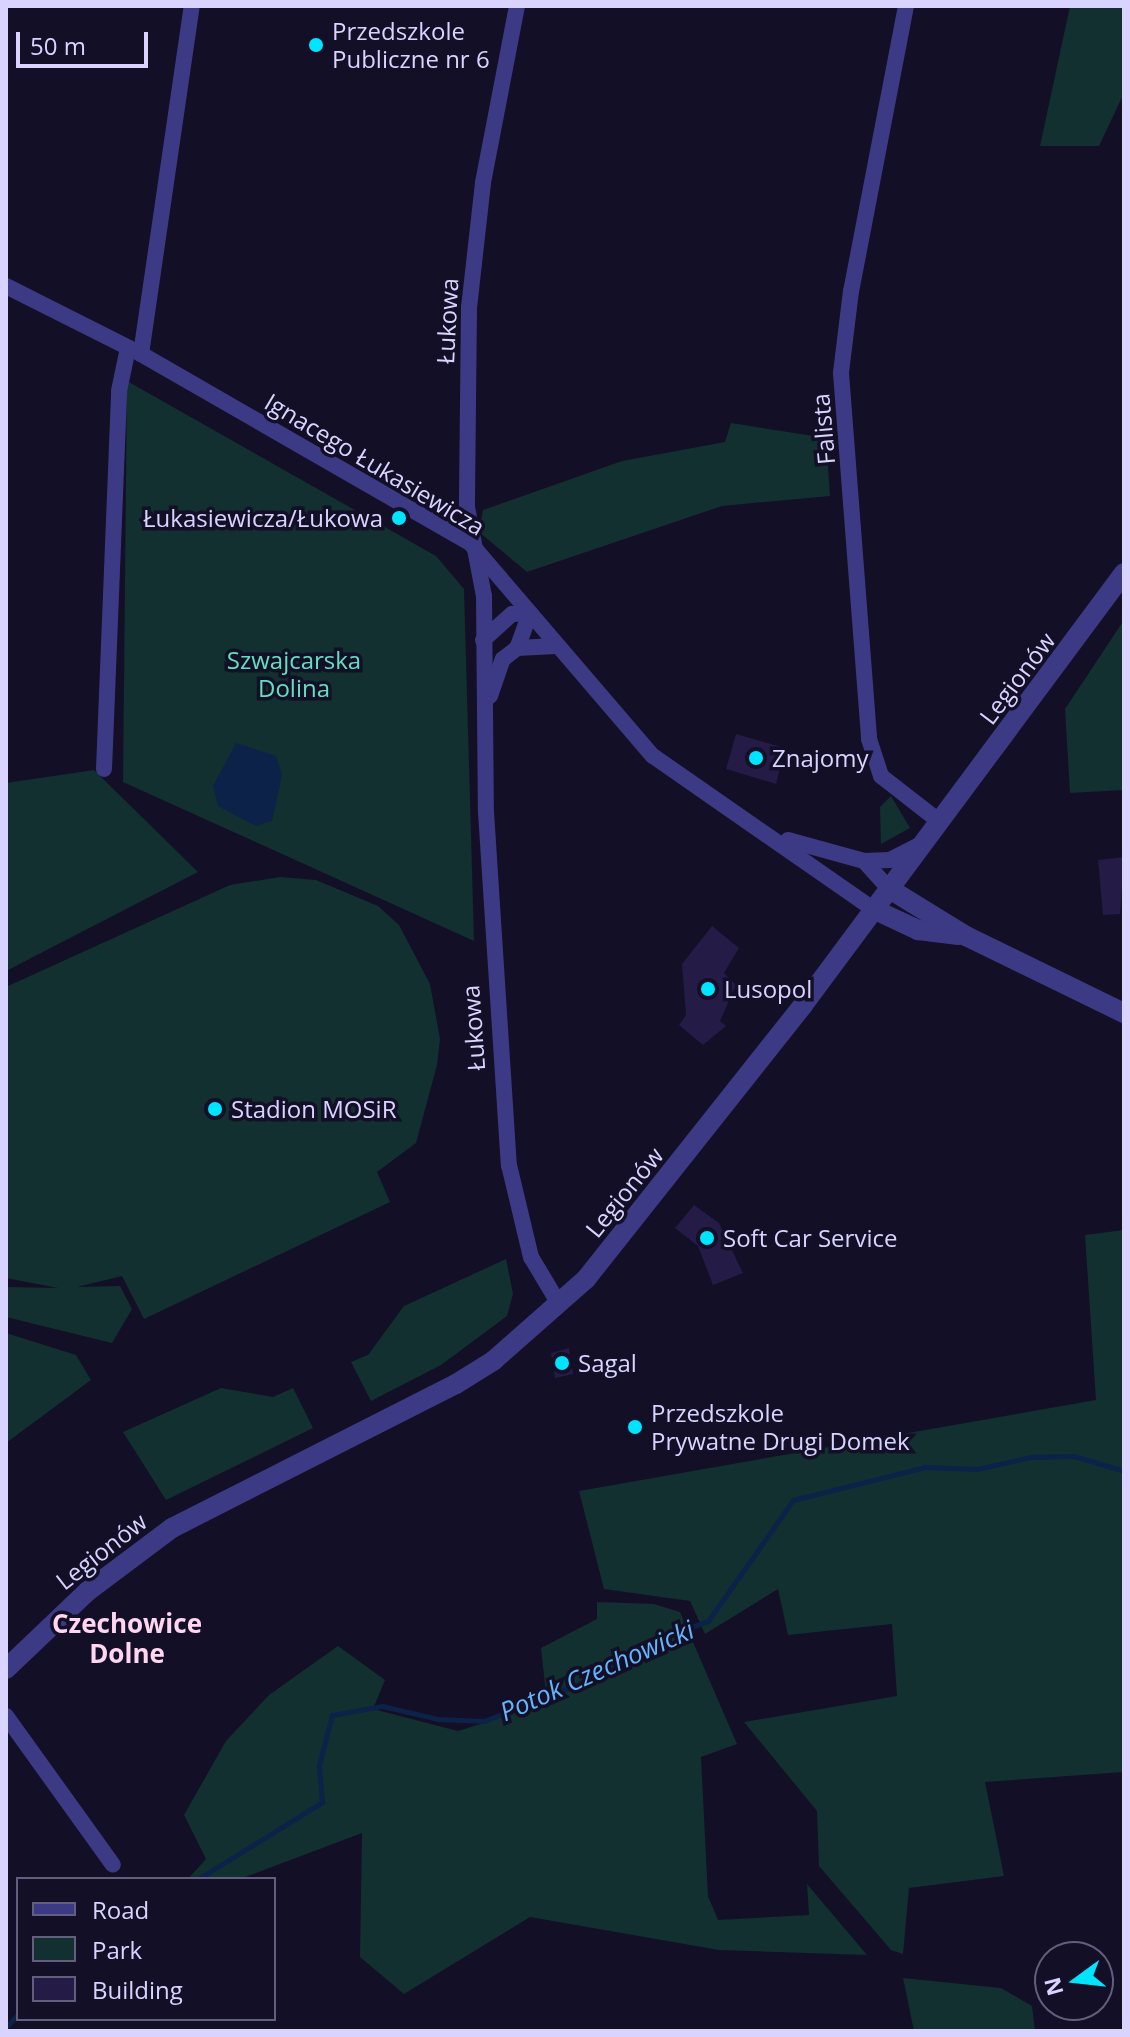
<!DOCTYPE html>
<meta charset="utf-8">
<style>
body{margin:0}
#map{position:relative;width:1130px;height:2037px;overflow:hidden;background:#130f26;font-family:"Open Sans",sans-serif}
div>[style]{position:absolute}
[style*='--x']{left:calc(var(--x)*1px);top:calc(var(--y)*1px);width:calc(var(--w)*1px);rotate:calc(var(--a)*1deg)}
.green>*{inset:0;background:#12302f}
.water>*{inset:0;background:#0c2248}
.stream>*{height:5px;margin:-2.5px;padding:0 2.5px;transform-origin:2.5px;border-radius:2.5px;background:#0c2248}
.building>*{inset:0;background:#241b47}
.minor>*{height:16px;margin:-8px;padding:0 8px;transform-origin:8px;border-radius:8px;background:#3d3a85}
.tertiary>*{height:20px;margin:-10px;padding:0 10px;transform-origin:10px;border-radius:10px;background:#3d3a85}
.dots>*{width:22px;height:22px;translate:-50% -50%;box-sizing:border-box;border:4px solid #130f26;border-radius:50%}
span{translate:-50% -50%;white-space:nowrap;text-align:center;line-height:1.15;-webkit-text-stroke:7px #130f26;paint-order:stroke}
.poi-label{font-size:24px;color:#d9d4ff}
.left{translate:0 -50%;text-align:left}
.right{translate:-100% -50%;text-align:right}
.street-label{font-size:24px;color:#d9d4ff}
.park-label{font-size:24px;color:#5fe0c0}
.neighbourhood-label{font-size:26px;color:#ffd6f0;font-weight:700}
.water-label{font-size:26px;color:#62b6ff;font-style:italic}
.frame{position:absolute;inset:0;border:8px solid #d9d4ff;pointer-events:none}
.legend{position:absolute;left:16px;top:1877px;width:260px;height:144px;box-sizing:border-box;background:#130f26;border:2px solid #625e7d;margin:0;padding:10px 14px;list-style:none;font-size:24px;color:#d9d4ff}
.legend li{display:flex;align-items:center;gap:16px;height:40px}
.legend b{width:40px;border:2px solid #625e7d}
.north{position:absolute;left:1034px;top:1941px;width:80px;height:80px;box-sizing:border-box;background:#130f26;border:2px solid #625e7d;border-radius:50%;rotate:255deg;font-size:22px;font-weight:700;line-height:32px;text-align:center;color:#d9d4ff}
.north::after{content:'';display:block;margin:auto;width:28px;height:36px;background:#00e5ff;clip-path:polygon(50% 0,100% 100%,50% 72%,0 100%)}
.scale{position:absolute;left:16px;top:32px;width:132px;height:36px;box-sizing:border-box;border:4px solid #d9d4ff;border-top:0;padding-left:10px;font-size:24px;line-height:28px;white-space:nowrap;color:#d9d4ff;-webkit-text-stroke:6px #130f26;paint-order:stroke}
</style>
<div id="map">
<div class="green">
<div style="clip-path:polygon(1070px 6px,1124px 6px,1124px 93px,1099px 146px,1040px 146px)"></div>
<div style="clip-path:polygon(127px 381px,436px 556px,464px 589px,474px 941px,123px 782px)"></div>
<div style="clip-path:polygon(731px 423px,826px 438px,830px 496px,722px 506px,527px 572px,479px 532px,483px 510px,622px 461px,725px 442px)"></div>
<div style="clip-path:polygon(1124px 620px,1124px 790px,1070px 793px,1065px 709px)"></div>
<div style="clip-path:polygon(94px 770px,198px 872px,6px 971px,6px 783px)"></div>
<div style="clip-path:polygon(891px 796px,910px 828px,881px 844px,880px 807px)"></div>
<div style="clip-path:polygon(280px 877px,316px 880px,378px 906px,399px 925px,430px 984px,440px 1039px,437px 1065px,416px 1143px,377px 1172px,390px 1202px,144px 1319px,122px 1276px,77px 1287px,120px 1286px,132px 1309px,112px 1343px,6px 1317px,6px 1287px,58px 1288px,6px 1278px,6px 987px,230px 885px)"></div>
<div style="clip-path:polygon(1124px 1230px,1124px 1772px,985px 1782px,1004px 1876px,909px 1888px,903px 1954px,891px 1950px,819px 1866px,817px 1811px,744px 1722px,897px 1696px,892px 1624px,788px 1635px,778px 1589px,705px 1634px,690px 1601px,604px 1589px,579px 1491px,1096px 1400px,1085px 1235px)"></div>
<div style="clip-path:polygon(506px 1259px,513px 1294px,507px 1316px,441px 1365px,371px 1401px,351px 1362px,368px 1355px,404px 1306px)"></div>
<div style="clip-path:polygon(6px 1333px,76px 1355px,91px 1380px,6px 1443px)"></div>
<div style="clip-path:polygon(221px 1388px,273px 1397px,293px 1388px,313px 1428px,166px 1500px,123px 1432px)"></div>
<div style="clip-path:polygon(597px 1602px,654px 1604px,680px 1612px,737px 1744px,701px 1757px,708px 1896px,718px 1920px,809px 1915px,807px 1884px,867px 1955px,719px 1950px,530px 1917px,404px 1994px,360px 1957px,362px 1833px,240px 1879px,188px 1879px,206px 1859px,184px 1815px,226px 1741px,269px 1695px,338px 1646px,385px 1680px,373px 1709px,458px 1731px,547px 1703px,541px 1648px,597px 1619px)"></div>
<div style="clip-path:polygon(903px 1978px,1001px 1988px,1032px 2006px,1035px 2031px,914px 2031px)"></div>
</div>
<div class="water">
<div style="clip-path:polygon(236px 743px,276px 756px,282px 775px,272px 821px,256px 826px,218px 806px,213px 786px)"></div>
</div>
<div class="stream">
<div style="--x:198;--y:1879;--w:146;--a:-31.8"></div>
<div style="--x:322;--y:1802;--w:37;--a:-95"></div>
<div style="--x:319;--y:1765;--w:52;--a:-75.4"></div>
<div style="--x:332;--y:1715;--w:51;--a:-10.2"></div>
<div style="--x:382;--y:1706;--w:57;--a:13.1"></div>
<div style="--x:438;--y:1719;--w:46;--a:2.5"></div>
<div style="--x:484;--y:1721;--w:117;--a:-21.5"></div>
<div style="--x:593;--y:1678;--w:55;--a:-34.6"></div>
<div style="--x:638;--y:1647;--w:75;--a:-20.4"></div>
<div style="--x:708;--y:1621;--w:148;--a:-54.9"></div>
<div style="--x:793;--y:1500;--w:136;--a:-14"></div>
<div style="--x:925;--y:1467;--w:52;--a:2.2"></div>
<div style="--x:977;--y:1469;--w:55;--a:-12.5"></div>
<div style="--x:1031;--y:1457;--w:43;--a:-1.3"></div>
<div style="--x:1074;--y:1456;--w:52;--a:16.7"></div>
<div style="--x:6;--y:2027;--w:18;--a:-47"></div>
</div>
<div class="building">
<div style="clip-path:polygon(736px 734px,785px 748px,776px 784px,726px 769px)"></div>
<div style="clip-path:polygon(1124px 857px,1120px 914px,1103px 915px,1098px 860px)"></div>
<div style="clip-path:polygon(712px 926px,739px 948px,724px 973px,736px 985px,720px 1021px,726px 1026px,703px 1045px,679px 1025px,686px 1015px,682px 964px)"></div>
<div style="clip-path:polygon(694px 1205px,719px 1223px,743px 1273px,713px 1285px,698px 1246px,675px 1228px)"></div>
<div style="clip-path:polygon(569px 1348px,573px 1374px,555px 1378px,551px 1353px)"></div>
</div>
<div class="minor">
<div style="--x:517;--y:6;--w:180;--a:100.9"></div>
<div style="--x:483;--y:183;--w:125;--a:96.4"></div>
<div style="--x:469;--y:307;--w:200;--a:90.6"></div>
<div style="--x:467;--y:507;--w:91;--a:79.2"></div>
<div style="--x:484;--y:596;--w:216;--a:89.5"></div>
<div style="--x:486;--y:812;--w:354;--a:86.3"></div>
<div style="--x:509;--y:1165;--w:95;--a:76.6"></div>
<div style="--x:531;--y:1257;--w:55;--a:59.2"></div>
<div style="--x:906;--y:6;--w:290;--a:100.9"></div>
<div style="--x:851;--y:291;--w:83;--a:97"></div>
<div style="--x:841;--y:373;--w:367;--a:85.6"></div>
<div style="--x:869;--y:739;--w:39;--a:72"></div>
<div style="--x:881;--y:776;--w:75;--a:37.9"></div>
<div style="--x:6;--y:286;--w:151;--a:26.7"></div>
<div style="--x:141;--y:354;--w:381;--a:29.9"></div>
<div style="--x:471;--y:544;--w:279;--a:49.4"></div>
<div style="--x:653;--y:756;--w:268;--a:34.8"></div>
<div style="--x:141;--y:354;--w:352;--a:-81.7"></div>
<div style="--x:483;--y:640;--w:39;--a:-42"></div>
<div style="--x:512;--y:614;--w:18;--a:-3"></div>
<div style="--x:530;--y:613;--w:37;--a:110"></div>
<div style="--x:490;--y:696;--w:39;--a:-71"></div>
<div style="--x:503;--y:659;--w:18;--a:-38"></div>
<div style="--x:517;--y:648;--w:39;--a:-3"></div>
<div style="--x:104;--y:769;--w:378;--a:-87.7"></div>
<div style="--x:119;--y:391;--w:44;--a:-78.2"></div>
<div style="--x:788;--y:840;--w:79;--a:15.4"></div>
<div style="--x:864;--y:861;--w:26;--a:-2"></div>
<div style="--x:890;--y:860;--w:36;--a:-27"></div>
<div style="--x:864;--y:861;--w:36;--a:48"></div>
<div style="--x:6;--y:1716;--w:183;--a:54.3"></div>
</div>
<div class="tertiary">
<div style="--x:888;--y:888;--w:92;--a:31.6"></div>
<div style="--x:966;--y:936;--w:176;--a:26"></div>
<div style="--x:873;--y:909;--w:50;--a:25"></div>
<div style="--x:918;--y:930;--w:41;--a:7"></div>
<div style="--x:6;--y:1669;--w:113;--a:-43.6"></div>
<div style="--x:88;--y:1591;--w:105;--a:-36.9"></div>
<div style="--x:172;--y:1528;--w:318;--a:-26.9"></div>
<div style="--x:456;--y:1384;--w:44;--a:-31.9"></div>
<div style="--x:493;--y:1361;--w:124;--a:-41.4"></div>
<div style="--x:586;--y:1279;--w:350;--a:-51.6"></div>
<div style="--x:803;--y:1005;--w:538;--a:-53.39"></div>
</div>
<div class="dots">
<div style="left:316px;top:45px;background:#00e5ff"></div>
<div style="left:399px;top:518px;background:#00e5ff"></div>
<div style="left:756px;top:758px;background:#00e5ff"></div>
<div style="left:708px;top:989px;background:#00e5ff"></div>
<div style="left:215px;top:1109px;background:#00e5ff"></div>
<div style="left:707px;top:1238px;background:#00e5ff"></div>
<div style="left:562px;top:1363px;background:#00e5ff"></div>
<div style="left:635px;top:1427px;background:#00e5ff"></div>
</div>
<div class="poi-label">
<span class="left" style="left:332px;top:45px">Przedszkole<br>Publiczne nr 6</span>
<span class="right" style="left:383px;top:518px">Łukasiewicza/Łukowa</span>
<span class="left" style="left:772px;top:758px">Znajomy</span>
<span class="left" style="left:724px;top:989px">Lusopol</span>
<span class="left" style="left:231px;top:1109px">Stadion MOSiR</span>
<span class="left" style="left:723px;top:1238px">Soft Car Service</span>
<span class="left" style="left:578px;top:1363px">Sagal</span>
<span class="left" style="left:651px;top:1427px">Przedszkole<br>Prywatne Drugi Domek</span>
</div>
<div class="street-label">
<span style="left:447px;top:321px;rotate:-87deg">Łukowa</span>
<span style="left:823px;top:429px;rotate:-95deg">Falista</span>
<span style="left:375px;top:464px;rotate:31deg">Ignacego Łukasiewicza</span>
<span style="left:1017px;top:678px;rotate:-53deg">Legionów</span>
<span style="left:473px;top:1028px;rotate:-94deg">Łukowa</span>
<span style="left:624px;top:1192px;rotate:-51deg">Legionów</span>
<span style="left:101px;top:1551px;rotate:-38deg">Legionów</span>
</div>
<div class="park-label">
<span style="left:294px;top:674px">Szwajcarska<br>Dolina</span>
</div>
<div class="neighbourhood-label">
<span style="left:127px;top:1639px">Czechowice<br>Dolne</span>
</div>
<div class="water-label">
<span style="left:597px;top:1671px;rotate:-24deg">Potok Czechowicki</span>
</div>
<div class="frame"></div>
<ul class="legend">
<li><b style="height:10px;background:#3d3a85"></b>Road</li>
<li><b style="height:22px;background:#12302f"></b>Park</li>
<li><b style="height:22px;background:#241b47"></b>Building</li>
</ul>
<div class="north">N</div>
<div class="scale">50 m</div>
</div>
